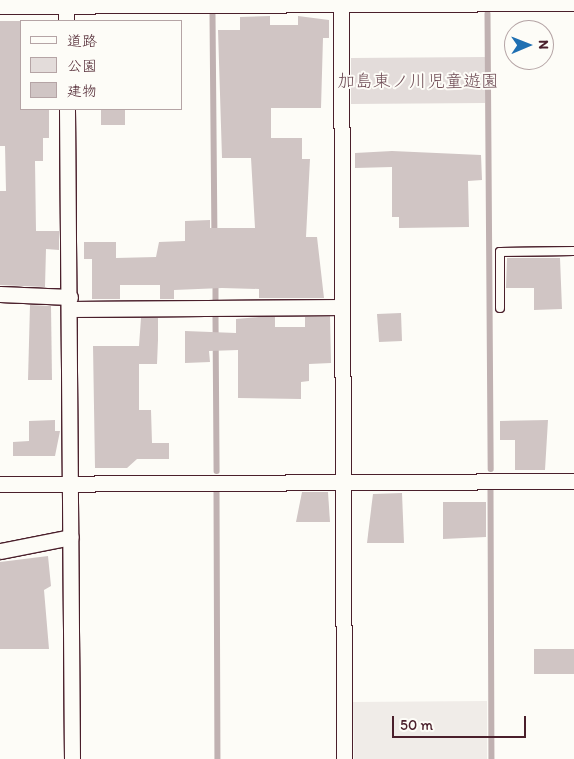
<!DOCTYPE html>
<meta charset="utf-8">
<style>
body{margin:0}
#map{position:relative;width:574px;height:759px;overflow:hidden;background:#fdfcf7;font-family:Itim,"Klee One",sans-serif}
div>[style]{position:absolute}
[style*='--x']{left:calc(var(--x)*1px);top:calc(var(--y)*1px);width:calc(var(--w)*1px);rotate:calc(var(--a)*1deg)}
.built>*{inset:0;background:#f0ece8}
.green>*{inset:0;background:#e3dcda}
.stream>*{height:5.5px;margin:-2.75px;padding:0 2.75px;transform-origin:2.75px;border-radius:2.75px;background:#c0b1b1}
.building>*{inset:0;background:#d0c5c4}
.roads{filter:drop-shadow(1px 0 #4a1f2b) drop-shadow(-1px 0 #4a1f2b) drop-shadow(0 1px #4a1f2b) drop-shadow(0 -1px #4a1f2b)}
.service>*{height:8px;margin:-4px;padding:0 4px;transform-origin:4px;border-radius:4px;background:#fdfcf7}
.minor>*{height:15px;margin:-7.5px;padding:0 7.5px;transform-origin:7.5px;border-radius:7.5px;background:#fdfcf7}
span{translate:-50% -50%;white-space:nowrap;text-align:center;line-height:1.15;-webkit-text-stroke:4px #fdfcf7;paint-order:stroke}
.park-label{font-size:18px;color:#704e57}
.legend{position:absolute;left:20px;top:20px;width:162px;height:90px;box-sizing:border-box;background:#fdfcf7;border:1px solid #b5a4a5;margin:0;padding:6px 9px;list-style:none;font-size:15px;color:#4a1f2b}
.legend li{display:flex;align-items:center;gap:10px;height:25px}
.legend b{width:25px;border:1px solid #b5a4a5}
.north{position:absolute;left:504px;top:20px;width:50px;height:50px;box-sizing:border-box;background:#fdfcf7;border:1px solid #b5a4a5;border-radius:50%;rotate:89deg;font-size:14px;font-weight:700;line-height:20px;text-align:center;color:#4a1f2b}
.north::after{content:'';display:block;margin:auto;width:18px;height:22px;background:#1f6fb2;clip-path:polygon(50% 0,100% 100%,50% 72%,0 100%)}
.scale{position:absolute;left:392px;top:716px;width:134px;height:22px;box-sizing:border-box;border:2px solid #4a1f2b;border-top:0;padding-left:6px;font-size:15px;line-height:18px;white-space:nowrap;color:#4a1f2b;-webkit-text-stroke:4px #fdfcf7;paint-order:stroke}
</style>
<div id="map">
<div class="built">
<div style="clip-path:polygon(487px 701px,487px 759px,354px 759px,353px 702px)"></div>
</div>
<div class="green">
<div style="clip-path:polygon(485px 57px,485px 103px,351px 104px,351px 58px)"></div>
</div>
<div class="stream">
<div style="--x:488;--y:14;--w:455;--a:89.6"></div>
<div style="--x:213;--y:15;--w:220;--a:89.5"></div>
<div style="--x:216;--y:282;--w:17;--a:90"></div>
<div style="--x:216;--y:317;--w:154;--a:89.6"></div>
<div style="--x:491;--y:490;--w:269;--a:89.8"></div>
<div style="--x:217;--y:492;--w:267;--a:89.8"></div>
</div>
<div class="building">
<div style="clip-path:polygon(270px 16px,270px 25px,298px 25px,298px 16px,329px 20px,329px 38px,323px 38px,321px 108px,271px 108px,271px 138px,302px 138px,302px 159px,310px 159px,306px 237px,317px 237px,324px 298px,259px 298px,259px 289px,222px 288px,174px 290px,174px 299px,160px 299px,160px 285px,120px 285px,120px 299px,92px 299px,92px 259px,84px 259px,84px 242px,116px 242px,116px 258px,156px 257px,159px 242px,185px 241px,185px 221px,210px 220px,210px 228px,255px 228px,251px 158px,222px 158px,218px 30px,240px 30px,240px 17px)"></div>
<div style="clip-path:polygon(0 21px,21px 21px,21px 109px,49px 109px,49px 138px,43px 138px,43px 161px,35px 161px,36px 231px,59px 231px,59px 250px,46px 249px,45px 287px,0 285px,0 191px,6px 191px,5px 146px,0 146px)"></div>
<div style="clip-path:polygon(101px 109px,125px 109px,125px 125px,101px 125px)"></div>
<div style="clip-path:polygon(392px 151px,481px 155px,482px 180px,468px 181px,469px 227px,399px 228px,399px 217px,392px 217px,392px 167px,355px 168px,355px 153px)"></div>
<div style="clip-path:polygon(507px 258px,560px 258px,562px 309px,534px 310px,534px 288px,506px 288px)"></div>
<div style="clip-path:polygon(30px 305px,51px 306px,52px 380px,28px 380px)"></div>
<div style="clip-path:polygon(401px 313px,402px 341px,379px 342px,377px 314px)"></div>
<div style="clip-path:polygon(330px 316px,331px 363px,309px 364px,309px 381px,301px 382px,301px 399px,238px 398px,238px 350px,209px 351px,210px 362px,185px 363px,185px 331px,236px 333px,236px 319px,259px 317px,275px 317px,275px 327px,305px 327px,305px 317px)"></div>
<div style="clip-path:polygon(141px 318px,158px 318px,158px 340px,157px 364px,139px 364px,139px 410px,151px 410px,152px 443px,169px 443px,169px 459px,137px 459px,127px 468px,95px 468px,93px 346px,139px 346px)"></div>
<div style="clip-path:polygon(55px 420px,55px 431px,60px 431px,55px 456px,13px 456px,13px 442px,29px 441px,29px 421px)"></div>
<div style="clip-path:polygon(548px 420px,545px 470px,515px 470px,515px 440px,500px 440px,500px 421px)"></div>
<div style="clip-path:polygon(302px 492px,328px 492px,330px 522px,296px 522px)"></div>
<div style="clip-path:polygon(402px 493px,404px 543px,367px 543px,373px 494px)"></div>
<div style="clip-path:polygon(443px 502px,486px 502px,486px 537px,443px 539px)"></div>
<div style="clip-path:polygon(48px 556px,51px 586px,44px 590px,49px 649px,0 649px,0 562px)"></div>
<div style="clip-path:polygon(534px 649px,574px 649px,574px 674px,534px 674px)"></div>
</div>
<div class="roads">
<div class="service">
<div style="--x:500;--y:308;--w:56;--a:-90"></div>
<div style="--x:500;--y:252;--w:74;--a:-0.8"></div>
</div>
<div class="minor">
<div style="--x:66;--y:0;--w:21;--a:90"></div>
<div style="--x:341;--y:0;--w:759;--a:89.77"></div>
<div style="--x:0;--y:6;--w:574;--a:-0.3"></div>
<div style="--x:67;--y:109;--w:650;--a:89.56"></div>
<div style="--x:0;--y:294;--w:70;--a:2.5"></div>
<div style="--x:70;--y:309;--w:272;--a:-0.4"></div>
<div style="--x:0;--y:484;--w:574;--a:-0.3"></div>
<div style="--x:0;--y:551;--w:72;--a:-11.2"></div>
</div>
</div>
<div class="park-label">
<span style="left:418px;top:81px">加島東ノ川児童遊園</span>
</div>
<ul class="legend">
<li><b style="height:6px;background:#fdfcf7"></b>道路</li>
<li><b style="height:14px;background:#e3dcda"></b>公園</li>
<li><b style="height:14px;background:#d0c5c4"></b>建物</li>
</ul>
<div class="north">N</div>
<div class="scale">50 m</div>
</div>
